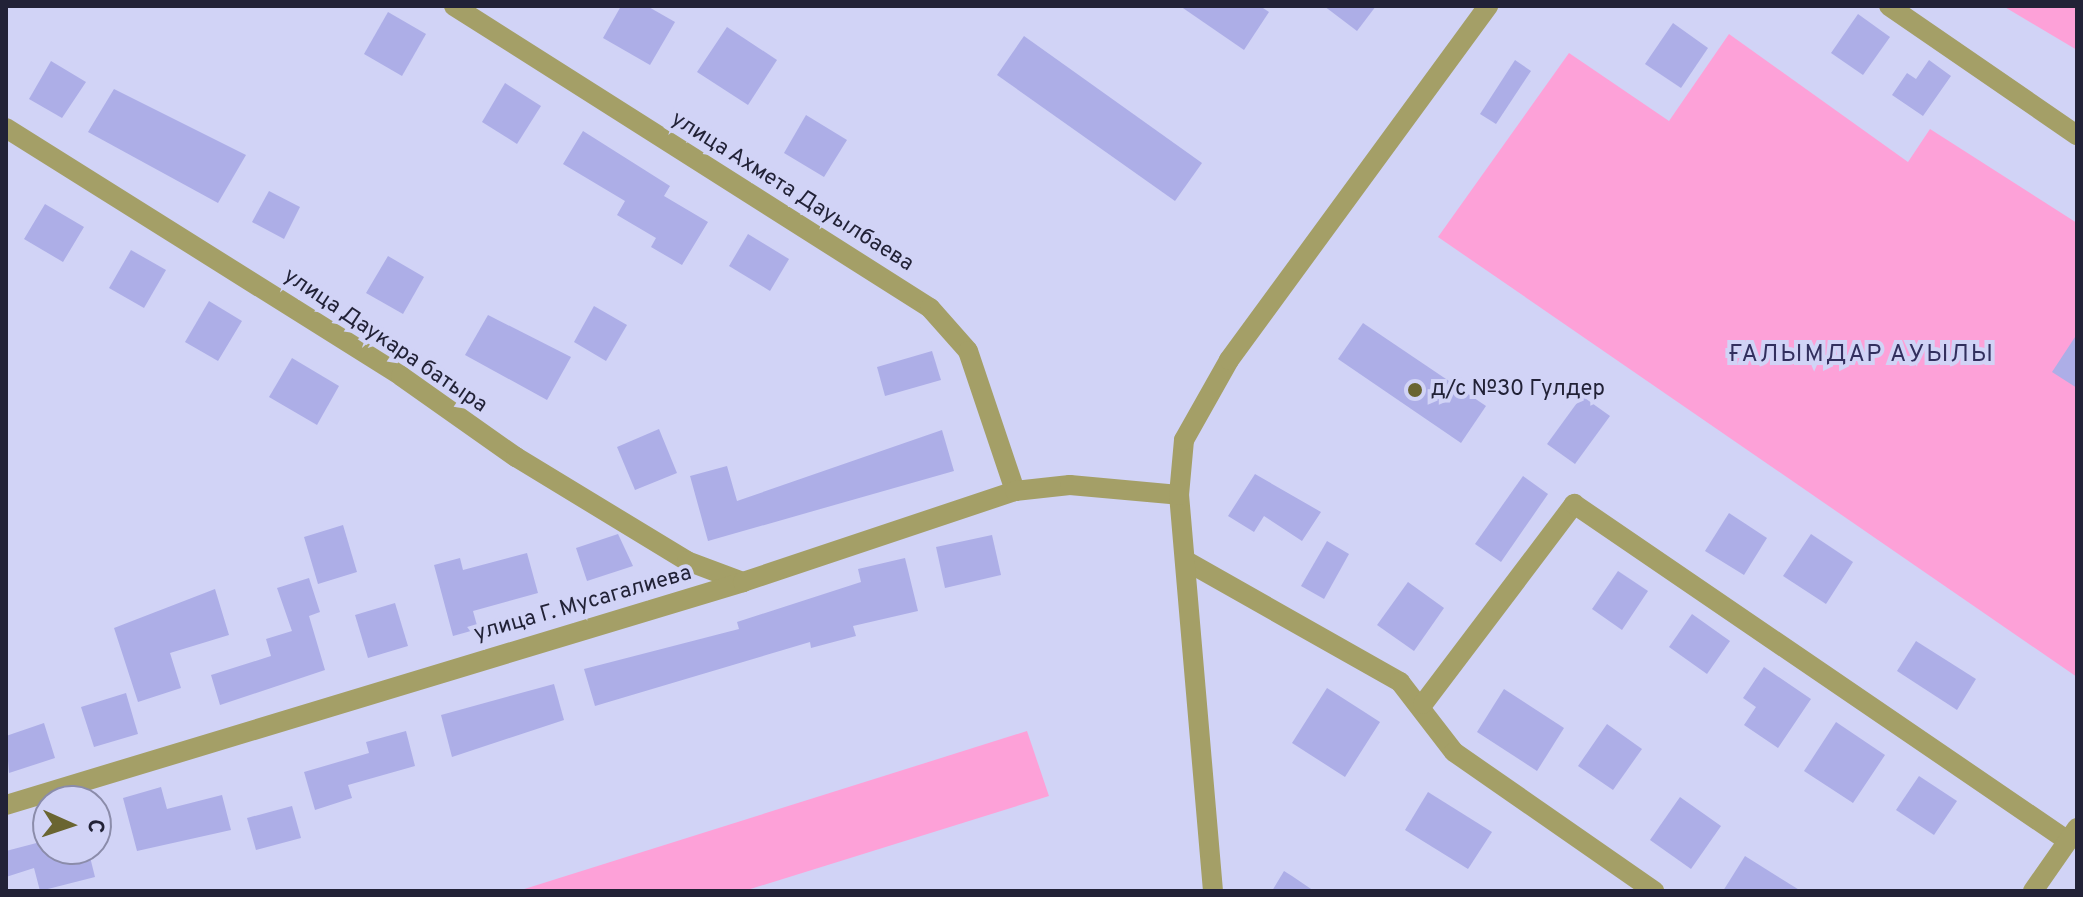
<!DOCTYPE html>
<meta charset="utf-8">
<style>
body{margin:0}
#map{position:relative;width:2083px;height:897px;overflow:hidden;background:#d1d3f6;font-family:Overpass,sans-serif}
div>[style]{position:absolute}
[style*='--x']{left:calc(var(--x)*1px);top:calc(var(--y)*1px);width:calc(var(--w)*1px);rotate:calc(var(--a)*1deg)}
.green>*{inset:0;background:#fda1d8}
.building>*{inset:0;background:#adaee7}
.minor>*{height:20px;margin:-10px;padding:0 10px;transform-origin:10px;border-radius:10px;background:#a49f67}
.dots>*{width:22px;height:22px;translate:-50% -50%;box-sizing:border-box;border:4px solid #d1d3f6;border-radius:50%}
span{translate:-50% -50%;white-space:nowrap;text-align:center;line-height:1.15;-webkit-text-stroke:8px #d1d3f6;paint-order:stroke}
.street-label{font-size:22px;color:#222237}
.poi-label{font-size:22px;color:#222237}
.left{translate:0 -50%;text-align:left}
.neighbourhood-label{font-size:24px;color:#322f5e;letter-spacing:2px}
.frame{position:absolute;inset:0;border:8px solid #222237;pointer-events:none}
.north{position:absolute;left:32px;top:785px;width:80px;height:80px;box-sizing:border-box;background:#d1d3f6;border:2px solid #8b8caa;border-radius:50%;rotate:93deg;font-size:22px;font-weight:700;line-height:32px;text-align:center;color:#222237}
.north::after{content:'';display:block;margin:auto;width:28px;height:36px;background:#6a6531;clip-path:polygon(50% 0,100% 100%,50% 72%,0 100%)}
</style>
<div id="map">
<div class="green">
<div style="clip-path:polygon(2003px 6px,2077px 6px,2077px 50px)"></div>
<div style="clip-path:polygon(1729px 34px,1908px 162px,1930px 129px,2077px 223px,2077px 677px,1438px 237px,1569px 53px,1669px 121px)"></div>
<div style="clip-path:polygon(1027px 731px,1049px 796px,744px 891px,518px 891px)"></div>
</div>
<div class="building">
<div style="clip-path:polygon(621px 6px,647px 6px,675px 22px,650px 65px,603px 38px)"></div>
<div style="clip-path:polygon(1180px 6px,1260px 6px,1269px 12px,1244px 50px)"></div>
<div style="clip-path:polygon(1324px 6px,1376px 6px,1357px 31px)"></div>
<div style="clip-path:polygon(388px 12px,426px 34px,402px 76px,364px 54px)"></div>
<div style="clip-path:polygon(1858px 14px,1890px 37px,1863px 75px,1831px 53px)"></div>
<div style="clip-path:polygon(1673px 23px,1708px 48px,1681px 88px,1645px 64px)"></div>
<div style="clip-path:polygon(727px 27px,777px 60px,748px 105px,697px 72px)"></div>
<div style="clip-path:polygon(1024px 36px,1202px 163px,1175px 201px,997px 75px)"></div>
<div style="clip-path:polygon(1515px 60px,1531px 71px,1496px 124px,1480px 114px)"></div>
<div style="clip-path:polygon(1929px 60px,1951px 76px,1923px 116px,1892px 95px,1907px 73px,1916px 79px)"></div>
<div style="clip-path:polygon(51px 61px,86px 82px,62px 118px,29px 99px)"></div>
<div style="clip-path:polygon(505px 83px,541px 106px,517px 144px,482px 122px)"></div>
<div style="clip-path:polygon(114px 89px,246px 155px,218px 203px,88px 132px)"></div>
<div style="clip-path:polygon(806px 115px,847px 140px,824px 177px,784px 153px)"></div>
<div style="clip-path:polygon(583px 131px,670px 186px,664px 196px,708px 222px,682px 265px,651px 247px,656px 238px,617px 215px,625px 201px,563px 164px)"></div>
<div style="clip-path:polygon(269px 191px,300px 207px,284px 239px,252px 222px)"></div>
<div style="clip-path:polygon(45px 204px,84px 227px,63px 262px,24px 239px)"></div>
<div style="clip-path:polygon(748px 234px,789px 259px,770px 291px,729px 266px)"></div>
<div style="clip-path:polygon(131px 250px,166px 270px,144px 308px,109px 288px)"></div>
<div style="clip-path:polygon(388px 256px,424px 277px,403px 314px,366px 293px)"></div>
<div style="clip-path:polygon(209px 301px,242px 321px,218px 361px,185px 342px)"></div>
<div style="clip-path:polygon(594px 306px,627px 325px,606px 361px,574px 342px)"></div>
<div style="clip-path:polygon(488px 315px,571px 357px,547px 400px,465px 355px)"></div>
<div style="clip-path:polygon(1363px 323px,1486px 406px,1461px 443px,1338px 359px)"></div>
<div style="clip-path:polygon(2077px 334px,2077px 388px,2052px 372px)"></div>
<div style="clip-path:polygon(932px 351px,941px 380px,885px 396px,877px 367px)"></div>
<div style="clip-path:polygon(292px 358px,339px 386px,317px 425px,269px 397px)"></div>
<div style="clip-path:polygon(1582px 396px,1610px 416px,1575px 464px,1547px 444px)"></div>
<div style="clip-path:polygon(659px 429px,677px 473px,635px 490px,617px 447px)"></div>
<div style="clip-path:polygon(942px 430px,954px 471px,708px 541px,690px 476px,727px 466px,737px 501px)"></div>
<div style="clip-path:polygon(1255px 474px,1321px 512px,1302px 541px,1264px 516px,1254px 532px,1228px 516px)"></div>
<div style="clip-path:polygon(1523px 476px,1548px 494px,1501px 562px,1475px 544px)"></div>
<div style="clip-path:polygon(1729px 513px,1767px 538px,1744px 575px,1705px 551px)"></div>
<div style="clip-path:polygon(343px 525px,357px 572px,318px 584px,304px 537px)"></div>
<div style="clip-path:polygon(618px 534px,633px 566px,587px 581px,576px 548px)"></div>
<div style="clip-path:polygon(1811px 534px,1853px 562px,1826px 604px,1783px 576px)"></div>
<div style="clip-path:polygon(992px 535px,1001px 575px,945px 588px,936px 547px)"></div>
<div style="clip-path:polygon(1327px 541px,1349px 554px,1324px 599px,1301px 586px)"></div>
<div style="clip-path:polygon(527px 553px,538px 593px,473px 611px,478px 629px,453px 636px,434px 565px,460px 558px,463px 570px)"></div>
<div style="clip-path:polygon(905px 558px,918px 611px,853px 626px,856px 636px,811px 648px,810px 642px,595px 706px,584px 669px,739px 629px,737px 622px,861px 582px,858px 569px)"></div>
<div style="clip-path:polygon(1618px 571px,1648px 591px,1622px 630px,1592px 609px)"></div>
<div style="clip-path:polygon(309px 578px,320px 612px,309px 616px,325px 670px,220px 705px,211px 675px,271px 656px,266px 639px,292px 631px,277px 588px)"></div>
<div style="clip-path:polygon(1408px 582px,1444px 608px,1414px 651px,1377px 625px)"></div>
<div style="clip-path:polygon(215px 589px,229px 635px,170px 653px,181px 688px,138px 702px,114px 628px)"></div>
<div style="clip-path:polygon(395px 603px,408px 646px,368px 658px,355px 615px)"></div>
<div style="clip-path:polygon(1692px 614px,1730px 641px,1707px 674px,1669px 647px)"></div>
<div style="clip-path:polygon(1916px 641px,1976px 679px,1957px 710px,1897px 671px)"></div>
<div style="clip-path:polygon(1764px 667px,1811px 699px,1778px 748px,1744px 725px,1756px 707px,1743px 698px)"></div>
<div style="clip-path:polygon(554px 684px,564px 720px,452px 757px,441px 715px)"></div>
<div style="clip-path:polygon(1327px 688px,1380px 722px,1345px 777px,1292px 743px)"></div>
<div style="clip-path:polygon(1504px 689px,1564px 728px,1537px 771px,1477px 732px)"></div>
<div style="clip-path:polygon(126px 693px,138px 734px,94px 747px,81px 707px)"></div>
<div style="clip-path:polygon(1836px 722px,1885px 755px,1853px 803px,1804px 771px)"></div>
<div style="clip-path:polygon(44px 723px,55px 758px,9px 773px,6px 736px)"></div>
<div style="clip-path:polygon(1607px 724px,1642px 749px,1613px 790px,1578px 766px)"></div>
<div style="clip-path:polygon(406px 731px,415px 766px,348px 785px,352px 798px,315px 810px,304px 772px,369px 753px,366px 742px)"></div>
<div style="clip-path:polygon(1919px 776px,1957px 801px,1934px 835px,1896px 810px)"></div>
<div style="clip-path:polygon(161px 787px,167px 809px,222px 795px,231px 830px,137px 851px,123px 798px)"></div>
<div style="clip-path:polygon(1428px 792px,1492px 832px,1468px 869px,1405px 830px)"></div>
<div style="clip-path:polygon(1680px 797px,1721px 826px,1691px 869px,1650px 840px)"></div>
<div style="clip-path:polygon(292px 806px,301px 838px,256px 850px,247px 818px)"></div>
<div style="clip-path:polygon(48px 840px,48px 849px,88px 849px,95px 877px,40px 891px,34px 868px,6px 877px,6px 851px)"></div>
<div style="clip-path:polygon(1745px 856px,1801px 891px,1723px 891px)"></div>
<div style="clip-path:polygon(1284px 871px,1292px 876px,1314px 891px,1272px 891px)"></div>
</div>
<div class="minor">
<div style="--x:454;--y:6;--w:564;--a:32.39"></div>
<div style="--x:930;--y:308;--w:57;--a:48.5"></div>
<div style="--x:968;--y:351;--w:148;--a:71.4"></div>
<div style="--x:1889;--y:6;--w:228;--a:34.5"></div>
<div style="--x:6;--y:128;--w:466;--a:32.1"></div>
<div style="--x:401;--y:376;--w:141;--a:35.2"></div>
<div style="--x:516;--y:457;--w:200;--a:31.3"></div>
<div style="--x:687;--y:561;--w:60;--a:20.6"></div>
<div style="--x:1188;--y:562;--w:244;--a:29.5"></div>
<div style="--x:1400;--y:682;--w:88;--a:52.4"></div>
<div style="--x:1454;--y:752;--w:244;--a:34.8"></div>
<div style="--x:1423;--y:704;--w:251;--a:-52.9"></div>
<div style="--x:1574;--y:504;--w:598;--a:34.3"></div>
<div style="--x:6;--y:805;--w:770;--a:-16.83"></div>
<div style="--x:743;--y:582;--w:287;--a:-18.5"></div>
<div style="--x:1015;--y:491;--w:55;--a:-6.2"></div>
<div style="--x:1070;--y:485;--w:109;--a:5.2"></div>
<div style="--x:1213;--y:891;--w:397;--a:-94.9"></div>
<div style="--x:1179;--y:495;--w:55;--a:-84.8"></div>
<div style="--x:1184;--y:440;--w:92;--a:-60.6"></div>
<div style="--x:1229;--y:360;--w:439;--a:-53.8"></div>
<div style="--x:2033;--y:891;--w:77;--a:-55.1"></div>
</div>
<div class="dots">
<div style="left:1415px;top:390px;background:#6a6531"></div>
</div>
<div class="street-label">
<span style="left:792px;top:192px;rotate:32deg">улица Ахмета Дауылбаева</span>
<span style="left:385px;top:341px;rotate:34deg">улица Даукара батыра</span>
<span style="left:583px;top:604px;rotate:-16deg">улица Г. Мусагалиева</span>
</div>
<div class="poi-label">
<span class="left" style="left:1431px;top:390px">д/с №30 Гулдер</span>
</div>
<div class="neighbourhood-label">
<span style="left:1862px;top:356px">ҒАЛЫМДАР АУЫЛЫ</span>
</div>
<div class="frame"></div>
<div class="north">С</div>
</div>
